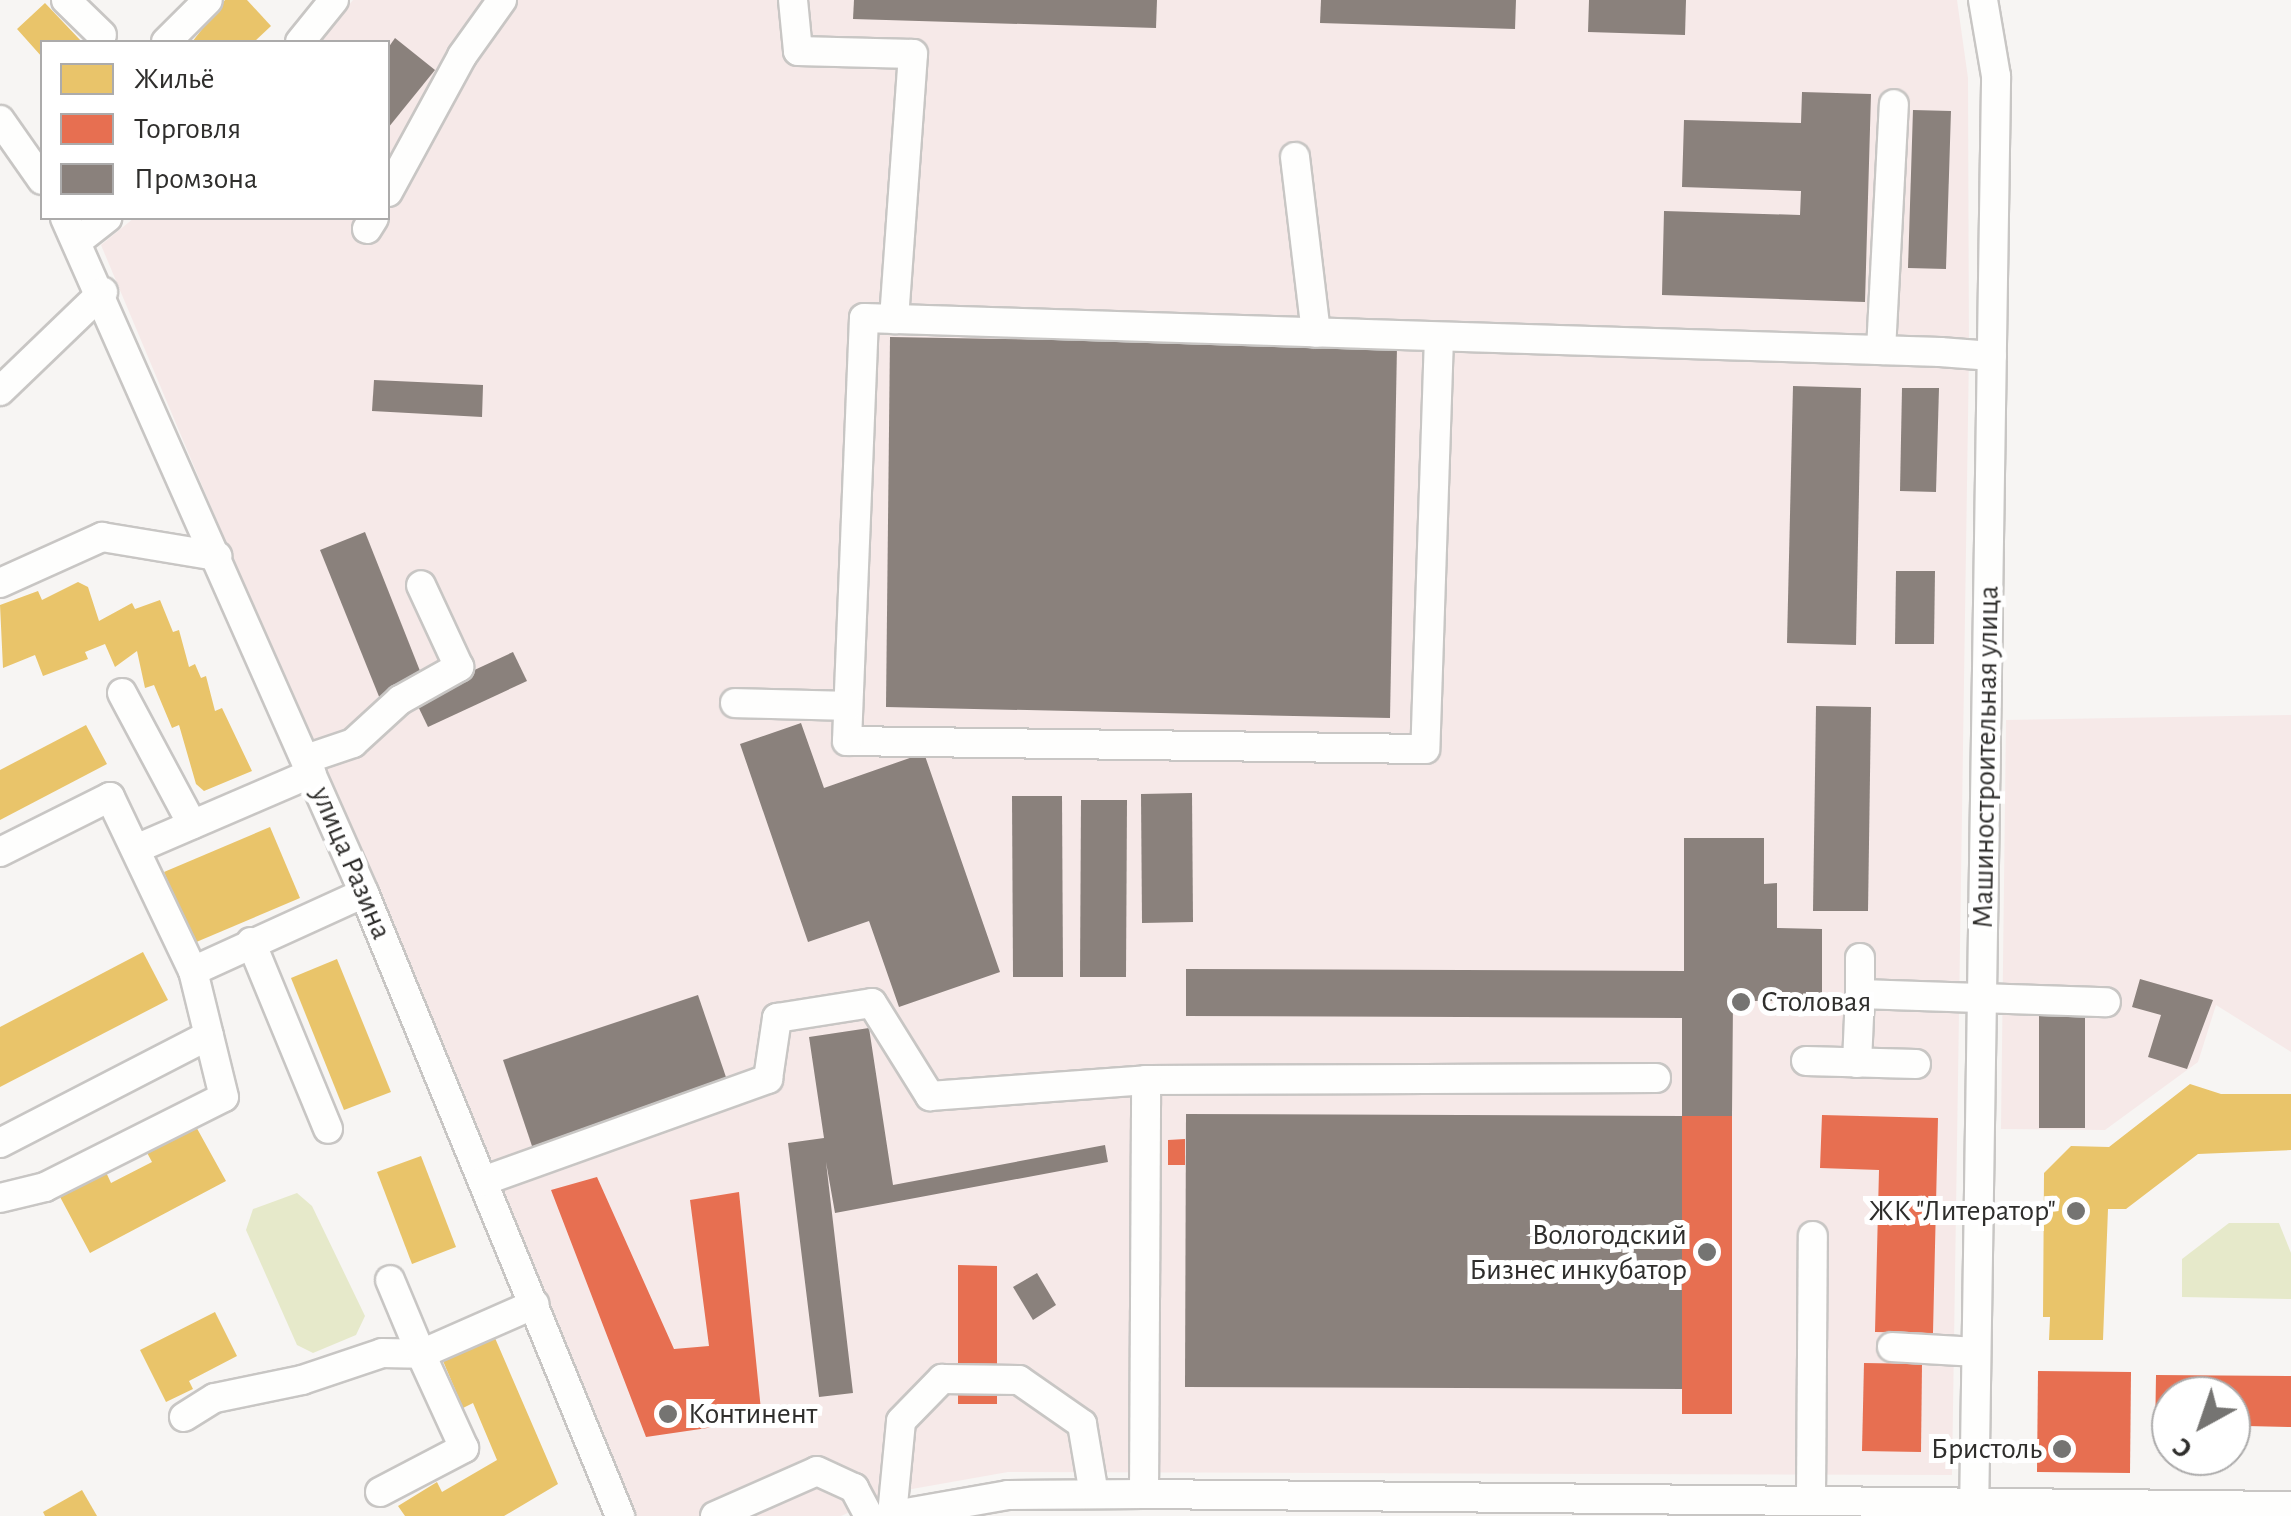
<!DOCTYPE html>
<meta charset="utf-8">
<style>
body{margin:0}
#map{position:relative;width:2291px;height:1516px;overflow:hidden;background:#f7f5f3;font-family:"Alegreya Sans",sans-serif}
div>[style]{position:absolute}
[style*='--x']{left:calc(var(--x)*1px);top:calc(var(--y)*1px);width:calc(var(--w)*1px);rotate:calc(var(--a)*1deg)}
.industrial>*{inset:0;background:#f6e9e8}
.green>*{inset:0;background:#e6e9ca}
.homes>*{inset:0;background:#e9c46a}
.shops>*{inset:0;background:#e76f51}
.industry>*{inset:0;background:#8a817c}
.roads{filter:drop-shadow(2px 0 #c8c6c4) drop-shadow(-2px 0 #c8c6c4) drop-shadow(0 2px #c8c6c4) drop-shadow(0 -2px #c8c6c4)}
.minor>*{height:28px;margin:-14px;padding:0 14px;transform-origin:14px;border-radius:14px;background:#fefefd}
.dots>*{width:28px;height:28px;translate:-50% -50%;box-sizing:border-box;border:5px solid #fff;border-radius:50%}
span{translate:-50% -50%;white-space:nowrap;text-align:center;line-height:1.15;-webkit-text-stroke:10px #fff;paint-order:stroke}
.street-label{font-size:30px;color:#2f2e2c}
.poi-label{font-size:30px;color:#2f2e2c}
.left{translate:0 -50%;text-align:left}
.right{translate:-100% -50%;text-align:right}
.legend{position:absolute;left:40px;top:40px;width:350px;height:180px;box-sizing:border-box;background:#fff;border:2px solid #acabab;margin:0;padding:12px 18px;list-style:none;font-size:30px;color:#2f2e2c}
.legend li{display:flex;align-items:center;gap:20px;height:50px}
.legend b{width:50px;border:2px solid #acabab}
.north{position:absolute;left:2151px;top:1376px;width:100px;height:100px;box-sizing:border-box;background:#fff;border:2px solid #acabab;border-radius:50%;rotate:220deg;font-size:28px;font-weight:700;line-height:40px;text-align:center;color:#2f2e2c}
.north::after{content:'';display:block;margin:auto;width:35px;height:45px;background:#757472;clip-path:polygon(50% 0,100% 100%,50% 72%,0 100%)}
</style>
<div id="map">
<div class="industrial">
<div style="clip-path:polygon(353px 0,1957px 0,1968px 78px,1969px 353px,1952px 1475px,1008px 1472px,895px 1492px,841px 1516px,635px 1516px,101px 245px,134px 218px,388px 218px,388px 42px,318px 42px)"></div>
<div style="clip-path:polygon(2291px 715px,2291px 1052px,2216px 1005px,2198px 1062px,2105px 1130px,2001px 1129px,2006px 720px)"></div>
</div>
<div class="green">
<div style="clip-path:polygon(297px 1193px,312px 1206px,365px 1316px,356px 1335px,313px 1353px,297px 1345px,246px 1230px,253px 1209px)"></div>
<div style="clip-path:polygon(2229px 1223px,2279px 1223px,2291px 1253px,2291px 1299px,2182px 1297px,2182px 1259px)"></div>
</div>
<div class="homes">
<div style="clip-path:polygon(225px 0,247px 0,271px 26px,254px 42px,192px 42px)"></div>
<div style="clip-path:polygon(45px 3px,82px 42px,42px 42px,42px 57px,17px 29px)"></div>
<div style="clip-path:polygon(78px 582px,88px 587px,99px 621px,132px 603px,135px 609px,160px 600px,173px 632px,179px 630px,189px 667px,195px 664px,201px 678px,206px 676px,215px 711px,222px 708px,252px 771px,204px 791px,196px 784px,179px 725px,172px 728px,154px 685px,145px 688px,137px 651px,115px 667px,105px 644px,85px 652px,88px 659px,43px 676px,35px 655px,3px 668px,0 605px,38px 591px,42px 600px)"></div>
<div style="clip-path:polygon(86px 725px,107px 764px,0 820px,0 770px)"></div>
<div style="clip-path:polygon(270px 827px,300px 898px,194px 943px,164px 872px)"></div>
<div style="clip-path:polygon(143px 952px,168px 1000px,0 1087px,0 1027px)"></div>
<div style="clip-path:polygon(337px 959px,391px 1092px,344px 1110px,291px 978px)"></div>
<div style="clip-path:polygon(2190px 1084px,2221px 1094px,2291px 1094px,2291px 1150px,2198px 1154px,2126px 1209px,2108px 1209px,2103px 1340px,2049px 1340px,2050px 1317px,2043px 1317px,2044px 1173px,2071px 1146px,2109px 1147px)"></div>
<div style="clip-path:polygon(194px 1123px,226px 1181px,90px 1253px,59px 1195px,105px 1170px,111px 1183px,152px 1162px,145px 1149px)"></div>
<div style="clip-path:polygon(421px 1156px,456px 1247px,412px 1264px,377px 1172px)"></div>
<div style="clip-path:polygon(215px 1312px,237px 1356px,189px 1381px,193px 1389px,166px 1402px,140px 1350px)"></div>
<div style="clip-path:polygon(495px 1338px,558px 1484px,504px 1516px,405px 1516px,398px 1506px,437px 1482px,442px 1492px,497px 1460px,473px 1403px,463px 1408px,443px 1361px)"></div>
<div style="clip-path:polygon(82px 1490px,97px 1516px,45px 1516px,43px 1512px)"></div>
</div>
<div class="shops">
<div style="clip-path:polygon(1822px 1115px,1938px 1118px,1933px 1333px,1875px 1332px,1879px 1170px,1820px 1168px)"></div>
<div style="clip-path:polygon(1682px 1116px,1732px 1116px,1732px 1414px,1682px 1414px)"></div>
<div style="clip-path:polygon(1185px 1139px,1185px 1165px,1168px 1165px,1168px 1140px)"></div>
<div style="clip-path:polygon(597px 1177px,674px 1349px,709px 1346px,690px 1200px,739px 1192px,762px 1420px,646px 1437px,551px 1190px)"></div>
<div style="clip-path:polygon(958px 1265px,997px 1266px,997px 1404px,958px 1404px)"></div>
<div style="clip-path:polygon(1864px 1363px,1922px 1364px,1921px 1452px,1862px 1451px)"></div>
<div style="clip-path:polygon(2038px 1371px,2131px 1372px,2130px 1473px,2037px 1472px)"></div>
<div style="clip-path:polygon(2156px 1375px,2291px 1376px,2291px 1427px,2247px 1426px,2247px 1436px,2231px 1436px,2231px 1396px,2171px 1396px,2171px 1436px,2155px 1436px)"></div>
</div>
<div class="industry">
<div style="clip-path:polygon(854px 0,1157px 0,1156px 28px,853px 19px)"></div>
<div style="clip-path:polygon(1321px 0,1516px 0,1515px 29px,1320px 23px)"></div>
<div style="clip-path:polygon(1589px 0,1686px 0,1685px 35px,1588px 32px)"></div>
<div style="clip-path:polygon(395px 38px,435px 70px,388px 128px,388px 48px)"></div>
<div style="clip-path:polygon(1802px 92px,1871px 94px,1865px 302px,1662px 295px,1664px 211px,1800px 215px,1801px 191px,1682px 187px,1684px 120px,1801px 123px)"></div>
<div style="clip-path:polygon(1913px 110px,1951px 111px,1946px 269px,1908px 268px)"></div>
<div style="clip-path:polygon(890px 337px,1397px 346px,1390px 718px,886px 707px)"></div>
<div style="clip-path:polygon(374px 380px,483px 385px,482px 417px,372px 411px)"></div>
<div style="clip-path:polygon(1793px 386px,1861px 388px,1856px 645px,1787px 643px)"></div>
<div style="clip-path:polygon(1902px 388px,1939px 388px,1936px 492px,1900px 491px)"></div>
<div style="clip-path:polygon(365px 532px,424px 681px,380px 699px,320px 550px)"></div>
<div style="clip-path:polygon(1896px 571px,1935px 571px,1934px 644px,1895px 644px)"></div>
<div style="clip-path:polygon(513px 652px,527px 681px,428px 727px,414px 698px)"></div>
<div style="clip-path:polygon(1816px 706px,1871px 707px,1868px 911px,1813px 911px)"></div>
<div style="clip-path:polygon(801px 723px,824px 788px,924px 753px,1000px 972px,899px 1007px,869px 921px,808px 942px,740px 744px)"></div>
<div style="clip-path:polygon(1192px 793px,1193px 922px,1142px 923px,1141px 794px)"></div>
<div style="clip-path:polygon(1012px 796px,1062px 796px,1063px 977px,1013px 977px)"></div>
<div style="clip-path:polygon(1081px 800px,1127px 800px,1126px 977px,1080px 977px)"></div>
<div style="clip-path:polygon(1684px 838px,1764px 838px,1764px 884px,1777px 883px,1777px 928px,1822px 929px,1822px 1001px,1733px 1001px,1732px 1116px,1682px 1116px,1682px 1018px,1186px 1016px,1186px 969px,1684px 971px)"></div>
<div style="clip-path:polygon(2140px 979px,2213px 1000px,2187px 1069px,2148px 1057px,2161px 1015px,2132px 1007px)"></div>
<div style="clip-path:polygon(698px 995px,728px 1083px,533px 1149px,503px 1060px)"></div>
<div style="clip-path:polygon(2039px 1009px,2085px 1009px,2085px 1128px,2039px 1128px)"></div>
<div style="clip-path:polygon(869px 1028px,893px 1185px,1105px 1145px,1108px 1162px,835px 1213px,826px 1162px,853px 1393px,819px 1397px,788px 1143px,824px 1138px,809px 1037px)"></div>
<div style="clip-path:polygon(1186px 1114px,1682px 1116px,1682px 1389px,1185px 1387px)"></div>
<div style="clip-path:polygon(1037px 1273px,1056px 1305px,1033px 1320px,1013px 1287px)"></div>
</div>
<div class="roads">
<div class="minor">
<div style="--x:66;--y:0;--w:50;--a:44.2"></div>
<div style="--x:793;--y:0;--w:51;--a:84.4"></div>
<div style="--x:798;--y:51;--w:115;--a:1.5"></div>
<div style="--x:913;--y:54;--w:266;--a:94.1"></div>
<div style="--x:166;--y:42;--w:59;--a:-45"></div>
<div style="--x:300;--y:42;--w:54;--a:-51"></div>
<div style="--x:0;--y:120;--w:73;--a:55"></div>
<div style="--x:1295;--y:157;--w:177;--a:83.2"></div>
<div style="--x:388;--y:192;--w:155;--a:-61.4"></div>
<div style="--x:462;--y:56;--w:69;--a:-54.5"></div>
<div style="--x:65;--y:218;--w:738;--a:66.11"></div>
<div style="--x:364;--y:893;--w:674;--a:67.66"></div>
<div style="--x:367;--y:229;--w:13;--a:-58"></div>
<div style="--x:79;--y:240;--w:36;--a:-38"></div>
<div style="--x:1439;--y:337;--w:412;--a:91.9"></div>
<div style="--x:1425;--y:749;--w:578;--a:-179.21"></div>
<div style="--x:847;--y:741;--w:423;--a:-87.7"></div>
<div style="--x:864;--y:318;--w:1077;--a:1.81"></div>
<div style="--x:1940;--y:352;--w:52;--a:4.4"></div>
<div style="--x:1881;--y:350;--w:246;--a:-87"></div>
<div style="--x:0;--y:391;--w:143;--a:-43.9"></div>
<div style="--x:0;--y:583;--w:112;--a:-24.3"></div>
<div style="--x:102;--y:537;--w:117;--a:9.4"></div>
<div style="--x:122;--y:693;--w:149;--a:61.9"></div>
<div style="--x:735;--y:703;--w:113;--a:1.5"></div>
<div style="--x:306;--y:759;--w:50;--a:-18.8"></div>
<div style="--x:353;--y:743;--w:64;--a:-42.5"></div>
<div style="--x:400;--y:700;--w:68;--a:-29.2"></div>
<div style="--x:459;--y:667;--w:90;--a:-114.9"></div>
<div style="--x:138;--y:848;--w:189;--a:-23.3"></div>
<div style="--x:0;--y:852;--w:123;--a:-26.6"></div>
<div style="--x:110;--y:797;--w:193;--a:64.5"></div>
<div style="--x:193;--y:971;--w:188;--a:-24.5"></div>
<div style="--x:251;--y:942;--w:202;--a:67.6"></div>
<div style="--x:1860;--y:958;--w:36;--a:90"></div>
<div style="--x:1860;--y:994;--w:246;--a:1.9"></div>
<div style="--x:1806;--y:1061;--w:110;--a:1.6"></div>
<div style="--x:1857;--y:1063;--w:69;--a:-87.5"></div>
<div style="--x:0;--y:1143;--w:235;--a:-27.3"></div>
<div style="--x:483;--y:1181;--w:303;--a:-19.7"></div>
<div style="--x:768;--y:1079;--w:62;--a:-81.6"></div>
<div style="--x:777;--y:1018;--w:96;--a:-9"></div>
<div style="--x:872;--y:1003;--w:110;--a:58.1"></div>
<div style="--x:930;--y:1096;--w:217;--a:-4.2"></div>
<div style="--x:1146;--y:1080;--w:510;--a:-0.22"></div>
<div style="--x:0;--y:1198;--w:46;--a:-13.7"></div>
<div style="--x:45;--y:1187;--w:200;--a:-26.7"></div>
<div style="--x:224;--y:1097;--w:130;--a:-103.8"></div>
<div style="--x:1892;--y:1347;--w:84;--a:3.4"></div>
<div style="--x:184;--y:1417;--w:36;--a:-32"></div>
<div style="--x:215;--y:1398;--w:89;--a:-11.7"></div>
<div style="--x:302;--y:1380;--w:84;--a:-18.6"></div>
<div style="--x:382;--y:1353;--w:39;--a:1"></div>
<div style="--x:421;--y:1354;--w:80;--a:-112.7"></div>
<div style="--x:380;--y:1492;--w:95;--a:-27.6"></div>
<div style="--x:464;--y:1448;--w:103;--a:-114.6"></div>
<div style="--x:421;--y:1354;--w:124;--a:-23.7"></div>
<div style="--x:1144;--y:1494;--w:414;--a:-89.7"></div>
<div style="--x:1811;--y:1497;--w:261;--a:-89.6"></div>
<div style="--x:892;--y:1515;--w:94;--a:-84.5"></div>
<div style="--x:901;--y:1421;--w:59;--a:-45.7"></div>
<div style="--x:942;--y:1379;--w:77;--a:0.7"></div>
<div style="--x:1019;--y:1380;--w:77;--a:34.9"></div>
<div style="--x:1082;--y:1424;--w:71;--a:80.3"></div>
<div style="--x:715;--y:1516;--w:111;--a:-23.8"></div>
<div style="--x:817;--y:1471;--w:41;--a:24.7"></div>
<div style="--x:854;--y:1488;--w:32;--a:62"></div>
<div style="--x:889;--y:1516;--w:121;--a:-10"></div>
<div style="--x:1008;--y:1495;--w:136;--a:-0.4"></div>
<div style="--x:1144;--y:1494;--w:1147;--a:0.6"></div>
<div style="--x:1974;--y:1516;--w:1440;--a:-89.12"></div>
<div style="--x:1996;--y:76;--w:77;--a:-99.7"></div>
</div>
</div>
<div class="dots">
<div style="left:1741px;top:1002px;background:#757472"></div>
<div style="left:2076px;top:1211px;background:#757472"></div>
<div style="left:1707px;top:1252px;background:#757472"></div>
<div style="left:668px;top:1414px;background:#757472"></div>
<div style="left:2062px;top:1449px;background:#757472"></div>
</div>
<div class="street-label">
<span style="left:1986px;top:757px;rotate:-89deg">Машиностроительная улица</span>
<span style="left:351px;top:863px;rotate:67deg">улица Разина</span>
</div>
<div class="poi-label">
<span class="left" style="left:1761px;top:1002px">Столовая</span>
<span class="right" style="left:2056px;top:1211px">ЖК "Литератор"</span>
<span class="right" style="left:1687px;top:1252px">Вологодский<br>Бизнес инкубатор</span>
<span class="left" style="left:688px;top:1414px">Континент</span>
<span class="right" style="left:2042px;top:1449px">Бристоль</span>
</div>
<ul class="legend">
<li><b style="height:28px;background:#e9c46a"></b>Жильё</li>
<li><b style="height:28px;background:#e76f51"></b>Торговля</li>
<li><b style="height:28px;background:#8a817c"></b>Промзона</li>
</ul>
<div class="north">С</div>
</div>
